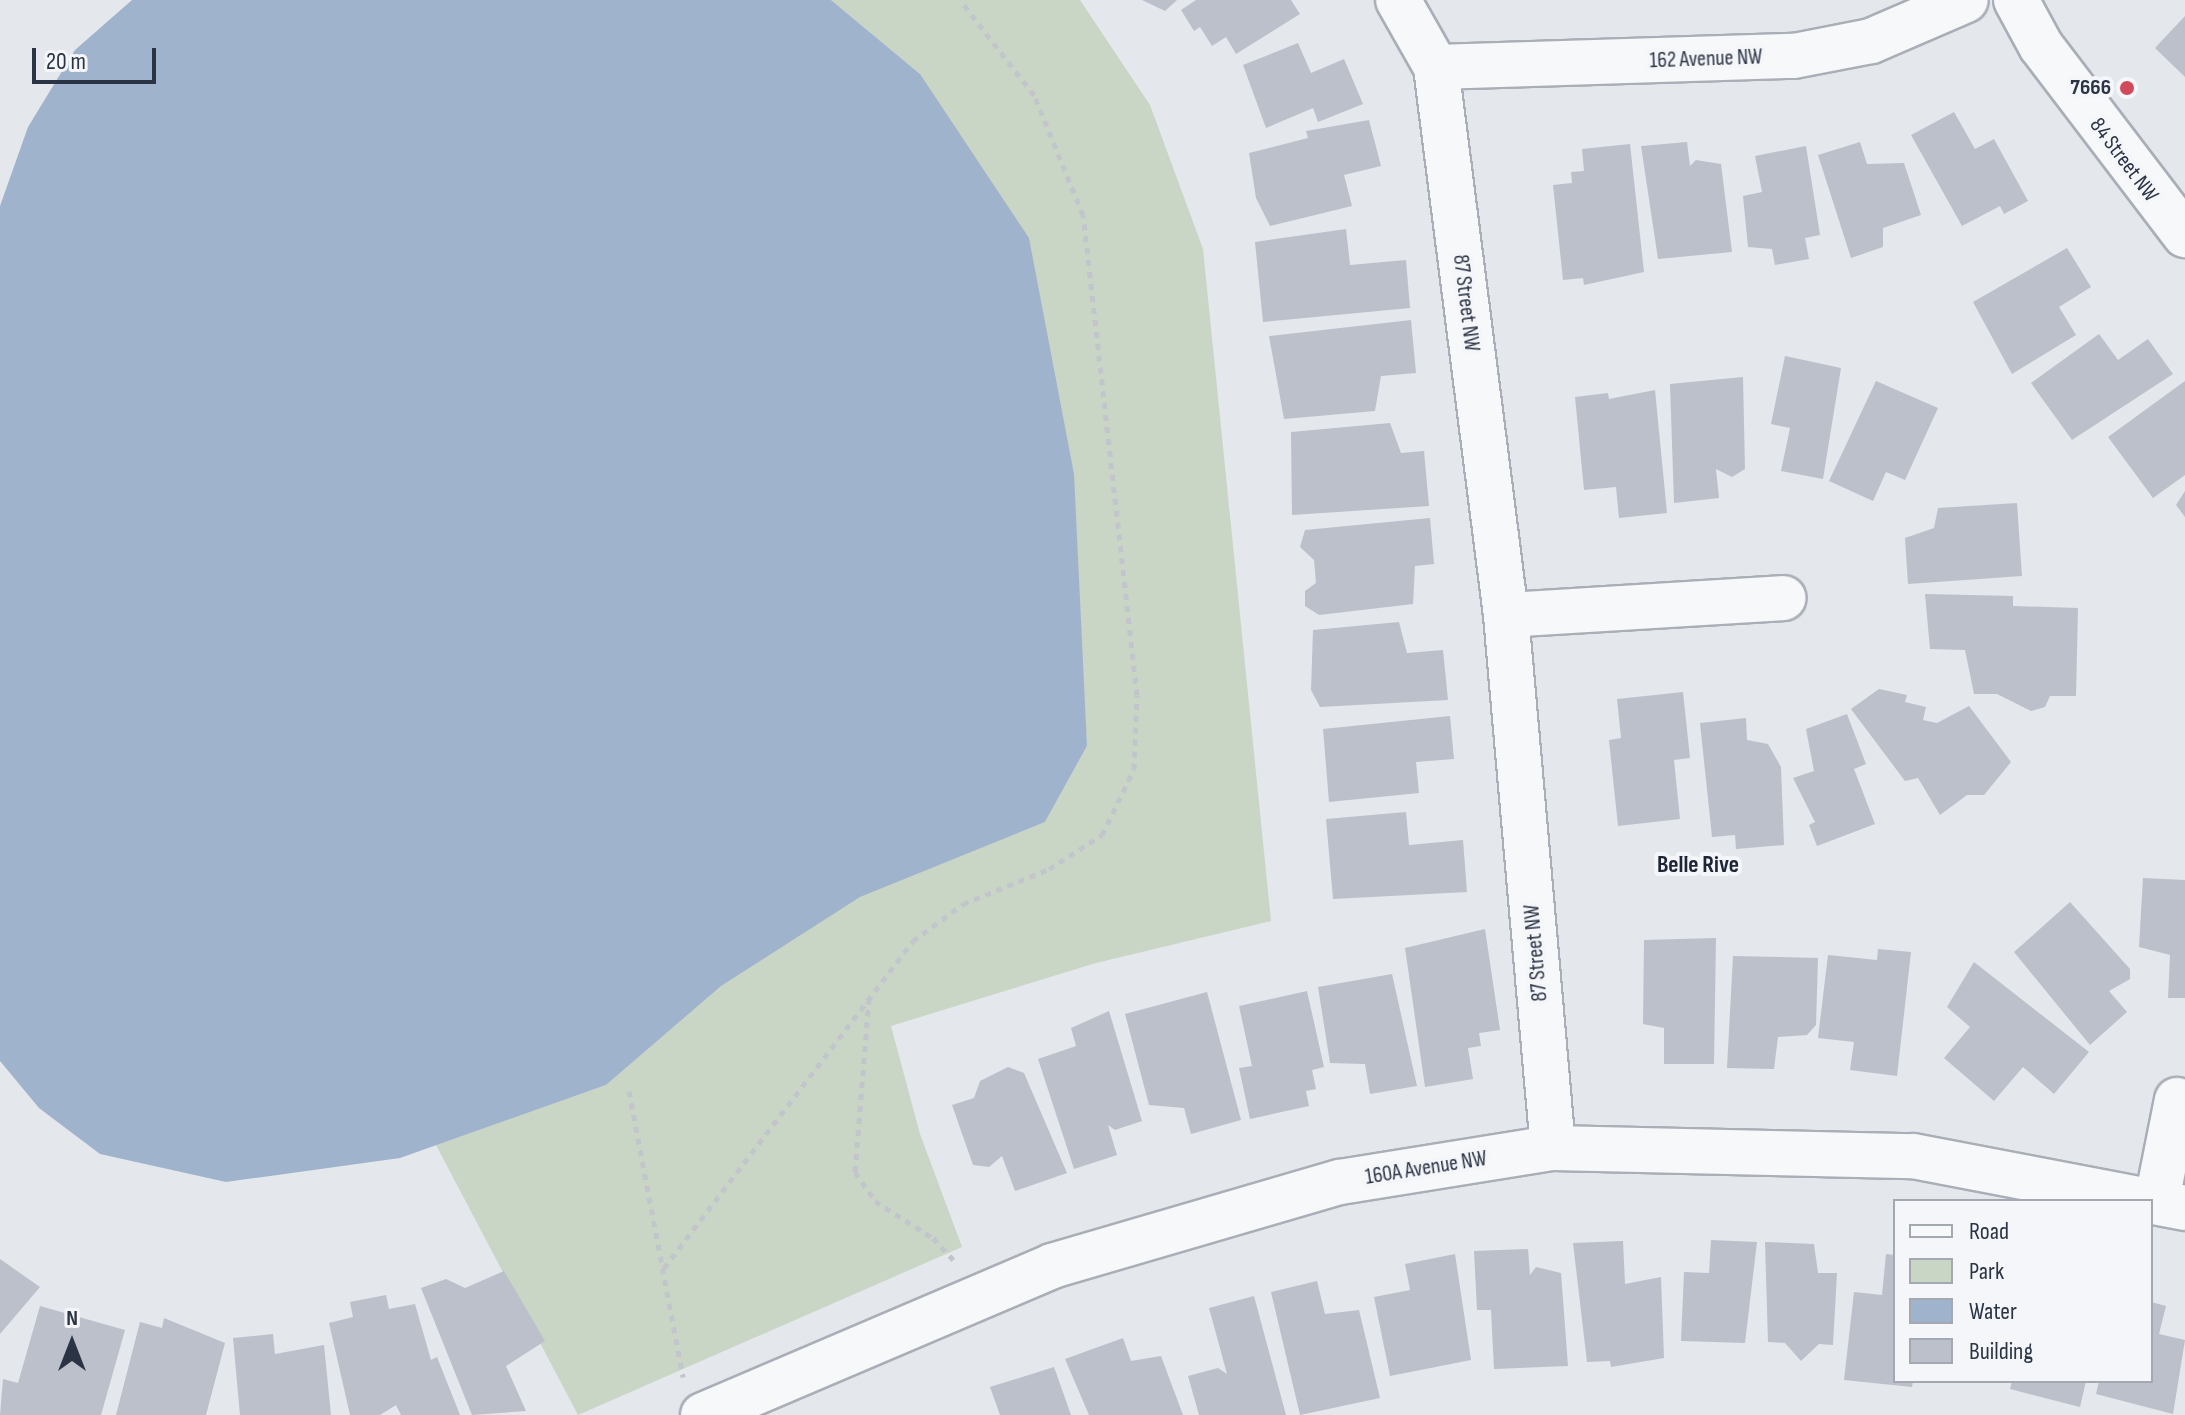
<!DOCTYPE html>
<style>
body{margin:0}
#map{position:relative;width:2185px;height:1415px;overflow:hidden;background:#e4e7ec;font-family:"Sofia Sans Condensed",sans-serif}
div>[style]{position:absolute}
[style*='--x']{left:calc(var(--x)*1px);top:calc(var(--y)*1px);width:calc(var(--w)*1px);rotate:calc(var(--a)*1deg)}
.green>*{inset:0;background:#c9d6c5}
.water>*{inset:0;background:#9fb4cc}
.building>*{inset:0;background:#bbc0ca}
.path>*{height:5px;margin-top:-2.5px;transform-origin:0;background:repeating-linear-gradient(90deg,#c2c5cb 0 6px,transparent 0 12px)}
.roads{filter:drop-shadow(2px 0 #a9aeb7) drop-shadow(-2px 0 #a9aeb7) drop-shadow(0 2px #a9aeb7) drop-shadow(0 -2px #a9aeb7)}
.minor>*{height:44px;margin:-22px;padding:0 22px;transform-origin:22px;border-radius:22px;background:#f7f8fa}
.dots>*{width:22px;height:22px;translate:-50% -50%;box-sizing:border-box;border:4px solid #f4f6f9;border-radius:50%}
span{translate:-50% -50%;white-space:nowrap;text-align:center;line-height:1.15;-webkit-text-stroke:8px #f4f6f9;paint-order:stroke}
.street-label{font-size:22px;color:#2b3445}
.poi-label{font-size:22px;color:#2b3445;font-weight:700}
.right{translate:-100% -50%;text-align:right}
.neighbourhood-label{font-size:24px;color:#1d2536;font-weight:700}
.legend{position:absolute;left:1893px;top:1199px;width:260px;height:184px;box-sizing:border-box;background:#f4f6f9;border:2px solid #a4a8b1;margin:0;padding:10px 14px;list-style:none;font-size:24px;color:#2b3445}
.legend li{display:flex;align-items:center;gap:16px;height:40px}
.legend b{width:40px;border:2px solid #a4a8b1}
.north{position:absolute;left:32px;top:1303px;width:80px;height:80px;-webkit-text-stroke:6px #f4f6f9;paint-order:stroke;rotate:0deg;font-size:22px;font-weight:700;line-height:32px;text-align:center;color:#2b3445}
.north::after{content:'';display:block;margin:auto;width:28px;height:36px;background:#2b3445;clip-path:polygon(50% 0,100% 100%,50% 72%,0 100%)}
.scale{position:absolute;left:32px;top:48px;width:124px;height:36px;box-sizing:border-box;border:4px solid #2b3445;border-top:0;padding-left:10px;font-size:24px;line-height:28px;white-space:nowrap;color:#2b3445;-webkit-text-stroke:6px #f4f6f9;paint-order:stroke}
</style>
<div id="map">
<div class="green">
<div style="clip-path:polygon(831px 0,1080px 0,1150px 105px,1203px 249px,1271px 921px,1096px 963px,891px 1026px,920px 1134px,962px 1247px,578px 1415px,436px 1145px,606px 1085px,720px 986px,860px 896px,1045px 822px,1087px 746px,1077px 607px,920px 74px)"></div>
</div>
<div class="water">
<div style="clip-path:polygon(132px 0,831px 0,920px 74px,1029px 238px,1074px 474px,1087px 746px,1045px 822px,860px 897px,721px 986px,606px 1085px,400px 1158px,226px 1182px,100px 1154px,39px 1108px,0 1061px,0 206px,28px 127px,75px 50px)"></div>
</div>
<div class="building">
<div style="clip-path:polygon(1142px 0,1177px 0,1165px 11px)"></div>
<div style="clip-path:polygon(1196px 0,1291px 0,1300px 14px,1236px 54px,1226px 37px,1212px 46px,1200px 27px,1194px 31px,1181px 10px)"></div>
<div style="clip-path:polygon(2185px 16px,2185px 77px,2155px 48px)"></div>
<div style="clip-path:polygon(1298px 43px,1311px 73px,1344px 59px,1363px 104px,1318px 122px,1313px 108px,1266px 128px,1243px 65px)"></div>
<div style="clip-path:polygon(1954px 112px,1975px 149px,1994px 139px,2028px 201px,2004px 214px,2000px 206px,1962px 226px,1911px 135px)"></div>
<div style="clip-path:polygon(1369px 120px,1381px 166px,1344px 175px,1352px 206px,1270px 226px,1256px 198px,1249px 153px,1308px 138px,1306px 131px)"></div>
<div style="clip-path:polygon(1687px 142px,1690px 166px,1696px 160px,1721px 164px,1732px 252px,1658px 259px,1641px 146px)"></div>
<div style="clip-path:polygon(1860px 142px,1867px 164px,1904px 163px,1921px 215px,1883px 228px,1883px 247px,1851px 258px,1818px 155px)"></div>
<div style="clip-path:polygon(1630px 144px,1644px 272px,1584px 285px,1583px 278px,1563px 280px,1553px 185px,1572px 183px,1571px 172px,1584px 171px,1582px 149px)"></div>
<div style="clip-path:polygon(1806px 146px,1820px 235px,1805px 238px,1809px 259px,1775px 265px,1772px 249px,1748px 247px,1743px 196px,1762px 192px,1755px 156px)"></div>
<div style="clip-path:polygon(1346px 229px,1350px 265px,1406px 260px,1410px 308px,1263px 322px,1255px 242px)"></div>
<div style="clip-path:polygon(2067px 248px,2091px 287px,2059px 307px,2076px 335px,2012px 374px,1973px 302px)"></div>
<div style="clip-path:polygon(1411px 320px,1416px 373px,1381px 376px,1375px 411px,1284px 419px,1269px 336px)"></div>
<div style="clip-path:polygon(2099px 334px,2118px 360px,2148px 339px,2173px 374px,2072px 440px,2031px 383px)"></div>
<div style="clip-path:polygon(1785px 356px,1841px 368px,1823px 479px,1781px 471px,1790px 428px,1771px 424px)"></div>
<div style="clip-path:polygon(1743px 377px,1745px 469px,1732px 477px,1716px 469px,1719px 498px,1674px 503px,1670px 384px)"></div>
<div style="clip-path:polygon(1876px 381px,1938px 408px,1905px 480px,1886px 472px,1873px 501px,1829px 481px)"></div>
<div style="clip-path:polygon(2185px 381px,2185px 475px,2153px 498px,2108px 437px)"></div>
<div style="clip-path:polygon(1655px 390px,1667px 513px,1619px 518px,1616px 487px,1584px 490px,1575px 397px,1608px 393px,1609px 399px)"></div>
<div style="clip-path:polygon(1390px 423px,1401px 453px,1424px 451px,1429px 506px,1292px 515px,1291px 432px)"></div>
<div style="clip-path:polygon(2185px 491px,2185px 517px,2176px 505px)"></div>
<div style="clip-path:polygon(2017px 503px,2022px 576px,1908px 584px,1905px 538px,1934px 528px,1938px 508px)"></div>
<div style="clip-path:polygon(1430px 518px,1434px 564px,1415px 566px,1413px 604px,1319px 615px,1305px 606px,1305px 591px,1316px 583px,1314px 560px,1300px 547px,1305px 530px)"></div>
<div style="clip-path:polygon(1925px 594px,2013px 596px,2013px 606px,2078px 608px,2076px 696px,2050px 696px,2045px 707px,2031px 711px,1997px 694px,1974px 694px,1965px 650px,1930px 649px)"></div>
<div style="clip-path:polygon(1399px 622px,1407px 653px,1443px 650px,1448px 700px,1320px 707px,1311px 690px,1313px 630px)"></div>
<div style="clip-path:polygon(1879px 689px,1907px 695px,1905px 702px,1926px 707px,1923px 720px,1937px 723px,1969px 706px,2011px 762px,1984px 795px,1967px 795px,1940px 815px,1918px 778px,1905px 781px,1851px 709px)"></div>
<div style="clip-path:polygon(1683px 692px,1690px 758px,1674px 760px,1680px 819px,1618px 826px,1609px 740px,1621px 738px,1617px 699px)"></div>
<div style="clip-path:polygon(1847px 714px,1866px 764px,1854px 769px,1875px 824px,1817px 846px,1809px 825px,1815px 822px,1793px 778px,1814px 771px,1806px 729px)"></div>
<div style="clip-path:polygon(1450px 716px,1454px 759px,1416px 762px,1419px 793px,1329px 802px,1323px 729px)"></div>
<div style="clip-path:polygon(1746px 718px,1747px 740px,1768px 744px,1781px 767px,1784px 845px,1736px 849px,1735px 835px,1712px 837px,1700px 723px)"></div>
<div style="clip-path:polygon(1406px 812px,1409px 845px,1463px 840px,1467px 892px,1333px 899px,1326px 819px)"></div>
<div style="clip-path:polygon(2143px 878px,2185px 880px,2185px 998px,2168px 998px,2170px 955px,2139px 947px)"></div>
<div style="clip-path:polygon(2070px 902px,2130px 969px,2130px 979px,2109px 991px,2127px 1012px,2090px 1045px,2014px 952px)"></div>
<div style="clip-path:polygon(1485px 929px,1500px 1030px,1479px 1033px,1481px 1046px,1468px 1048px,1473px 1079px,1425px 1087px,1405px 948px)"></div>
<div style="clip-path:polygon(1716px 938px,1714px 1064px,1664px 1064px,1664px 1028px,1643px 1024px,1644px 940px)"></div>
<div style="clip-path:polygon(1878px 949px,1911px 952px,1897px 1076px,1850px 1070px,1854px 1042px,1818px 1038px,1828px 955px,1877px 960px)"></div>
<div style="clip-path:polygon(1733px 956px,1818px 958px,1816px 1025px,1807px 1035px,1778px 1037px,1774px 1069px,1727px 1068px)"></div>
<div style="clip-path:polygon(1974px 962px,2089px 1052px,2054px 1094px,2023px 1067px,1994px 1101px,1944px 1058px,1970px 1027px,1947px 1007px)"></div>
<div style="clip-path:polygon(1392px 974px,1417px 1086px,1370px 1094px,1365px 1064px,1330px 1063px,1318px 987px)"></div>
<div style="clip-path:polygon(1307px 991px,1324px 1067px,1312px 1070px,1316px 1089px,1306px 1091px,1309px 1106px,1250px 1119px,1239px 1068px,1252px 1066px,1239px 1006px)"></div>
<div style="clip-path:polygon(1207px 992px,1241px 1120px,1191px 1134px,1184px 1108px,1149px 1105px,1125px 1014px)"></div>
<div style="clip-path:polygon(1109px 1011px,1142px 1121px,1115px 1130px,1108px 1125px,1117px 1155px,1074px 1169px,1038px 1059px,1076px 1046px,1071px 1028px)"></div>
<div style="clip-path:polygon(1008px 1067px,1024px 1073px,1067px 1173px,1015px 1191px,1002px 1156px,989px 1167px,973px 1165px,952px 1105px,974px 1098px,980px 1081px)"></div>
<div style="clip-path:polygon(1711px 1240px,1757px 1242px,1745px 1343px,1681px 1341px,1684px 1272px,1709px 1273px)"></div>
<div style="clip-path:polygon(1623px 1241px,1625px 1284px,1661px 1277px,1664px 1358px,1611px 1367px,1610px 1361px,1587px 1362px,1573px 1243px)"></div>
<div style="clip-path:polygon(1765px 1242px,1814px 1244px,1818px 1273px,1837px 1273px,1833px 1345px,1819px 1344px,1801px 1361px,1785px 1343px,1768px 1342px)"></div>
<div style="clip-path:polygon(1528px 1249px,1530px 1275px,1536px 1267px,1561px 1273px,1568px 1366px,1494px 1369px,1491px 1310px,1477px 1310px,1474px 1251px)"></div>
<div style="clip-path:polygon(1455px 1254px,1471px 1360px,1390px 1376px,1374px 1297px,1410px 1290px,1405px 1264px)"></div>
<div style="clip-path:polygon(1886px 1254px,1895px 1255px,1895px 1381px,1913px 1381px,1912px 1387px,1844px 1380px,1854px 1292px,1882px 1295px)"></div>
<div style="clip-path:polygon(0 1259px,40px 1287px,0 1334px)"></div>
<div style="clip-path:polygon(504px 1271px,545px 1341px,506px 1366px,526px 1411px,472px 1415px,421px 1288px,446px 1279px,465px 1288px)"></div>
<div style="clip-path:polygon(1317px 1281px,1325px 1314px,1359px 1310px,1380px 1398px,1300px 1415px,1271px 1292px)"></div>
<div style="clip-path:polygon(386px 1295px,389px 1309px,415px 1304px,431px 1360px,437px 1357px,460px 1415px,401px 1415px,396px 1405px,380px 1415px,350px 1415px,329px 1323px,353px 1317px,350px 1302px)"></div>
<div style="clip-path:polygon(1254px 1296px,1286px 1415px,1199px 1415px,1188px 1376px,1218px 1368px,1227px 1374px,1209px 1308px)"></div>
<div style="clip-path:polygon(2151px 1302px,2166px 1306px,2159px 1334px,2185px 1340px,2173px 1414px,2096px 1394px,2099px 1381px,2151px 1381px)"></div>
<div style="clip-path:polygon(40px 1306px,125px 1330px,101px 1415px,0 1415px,3px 1379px,18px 1383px)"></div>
<div style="clip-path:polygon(164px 1318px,225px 1343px,206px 1415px,116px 1415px,140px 1322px,162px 1328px)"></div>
<div style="clip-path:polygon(273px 1334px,275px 1354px,324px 1345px,331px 1415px,240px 1415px,233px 1338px)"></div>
<div style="clip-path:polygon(1123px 1338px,1131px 1361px,1161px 1356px,1183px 1415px,1089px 1415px,1065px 1359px)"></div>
<div style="clip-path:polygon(1054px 1367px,1071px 1415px,1000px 1415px,990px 1387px)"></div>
<div style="clip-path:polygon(2012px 1381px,2086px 1381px,2080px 1407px,2010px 1389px)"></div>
</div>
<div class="path">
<div style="--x:869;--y:998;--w:175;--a:94.6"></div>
<div style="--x:855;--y:1172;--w:35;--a:55"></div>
<div style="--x:875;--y:1201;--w:69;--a:32.5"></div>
<div style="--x:933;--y:1238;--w:34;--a:47"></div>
<div style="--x:629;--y:1091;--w:291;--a:79.3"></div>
<div style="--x:664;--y:1268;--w:411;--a:-52.7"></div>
<div style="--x:913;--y:941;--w:62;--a:-36.5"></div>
<div style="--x:963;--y:904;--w:93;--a:-22.1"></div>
<div style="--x:1049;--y:869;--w:63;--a:-32.7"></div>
<div style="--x:1102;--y:835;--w:73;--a:-64.1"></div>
<div style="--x:1134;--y:769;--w:74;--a:-87.7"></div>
<div style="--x:1137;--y:695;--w:483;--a:-96.4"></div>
<div style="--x:1083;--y:215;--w:130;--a:-112.2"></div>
<div style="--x:1034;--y:95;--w:120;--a:-127.9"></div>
</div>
<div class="roads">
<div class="minor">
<div style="--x:1398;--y:0;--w:77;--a:60.4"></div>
<div style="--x:1436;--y:67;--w:552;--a:82.72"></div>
<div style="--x:1506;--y:615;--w:535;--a:84.96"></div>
<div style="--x:2016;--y:0;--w:52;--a:61.5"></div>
<div style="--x:2041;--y:46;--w:238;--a:52.7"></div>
<div style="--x:1436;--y:67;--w:358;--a:-1.8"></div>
<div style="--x:1794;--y:56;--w:78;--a:-11"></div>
<div style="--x:1871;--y:41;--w:103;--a:-23.3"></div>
<div style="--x:1506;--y:615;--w:278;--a:-3.5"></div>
<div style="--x:2157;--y:1200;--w:102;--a:-78.7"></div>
<div style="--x:703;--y:1415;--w:379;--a:-23.1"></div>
<div style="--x:1052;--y:1266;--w:300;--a:-16.3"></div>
<div style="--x:1340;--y:1182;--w:216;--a:-9.1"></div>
<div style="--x:1553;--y:1148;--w:360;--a:1.3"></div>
<div style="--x:1913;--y:1156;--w:277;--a:10.8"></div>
</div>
</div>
<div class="dots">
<div style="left:2127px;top:88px;background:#d1495b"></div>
</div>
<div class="street-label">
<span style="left:1706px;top:59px;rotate:-2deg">162 Avenue NW</span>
<span style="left:2124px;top:160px;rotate:53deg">84 Street NW</span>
<span style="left:1466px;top:303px;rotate:83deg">87 Street NW</span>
<span style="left:1536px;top:953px;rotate:-95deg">87 Street NW</span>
<span style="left:1426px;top:1168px;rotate:-9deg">160A Avenue NW</span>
</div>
<div class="poi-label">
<span class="right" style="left:2111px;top:88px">7666</span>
</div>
<div class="neighbourhood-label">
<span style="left:1698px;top:865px">Belle Rive</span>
</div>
<ul class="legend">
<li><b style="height:10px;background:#f7f8fa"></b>Road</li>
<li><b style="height:22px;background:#c9d6c5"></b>Park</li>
<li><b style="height:22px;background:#9fb4cc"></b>Water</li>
<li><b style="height:22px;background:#bbc0ca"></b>Building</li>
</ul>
<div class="north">N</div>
<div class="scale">20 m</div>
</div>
